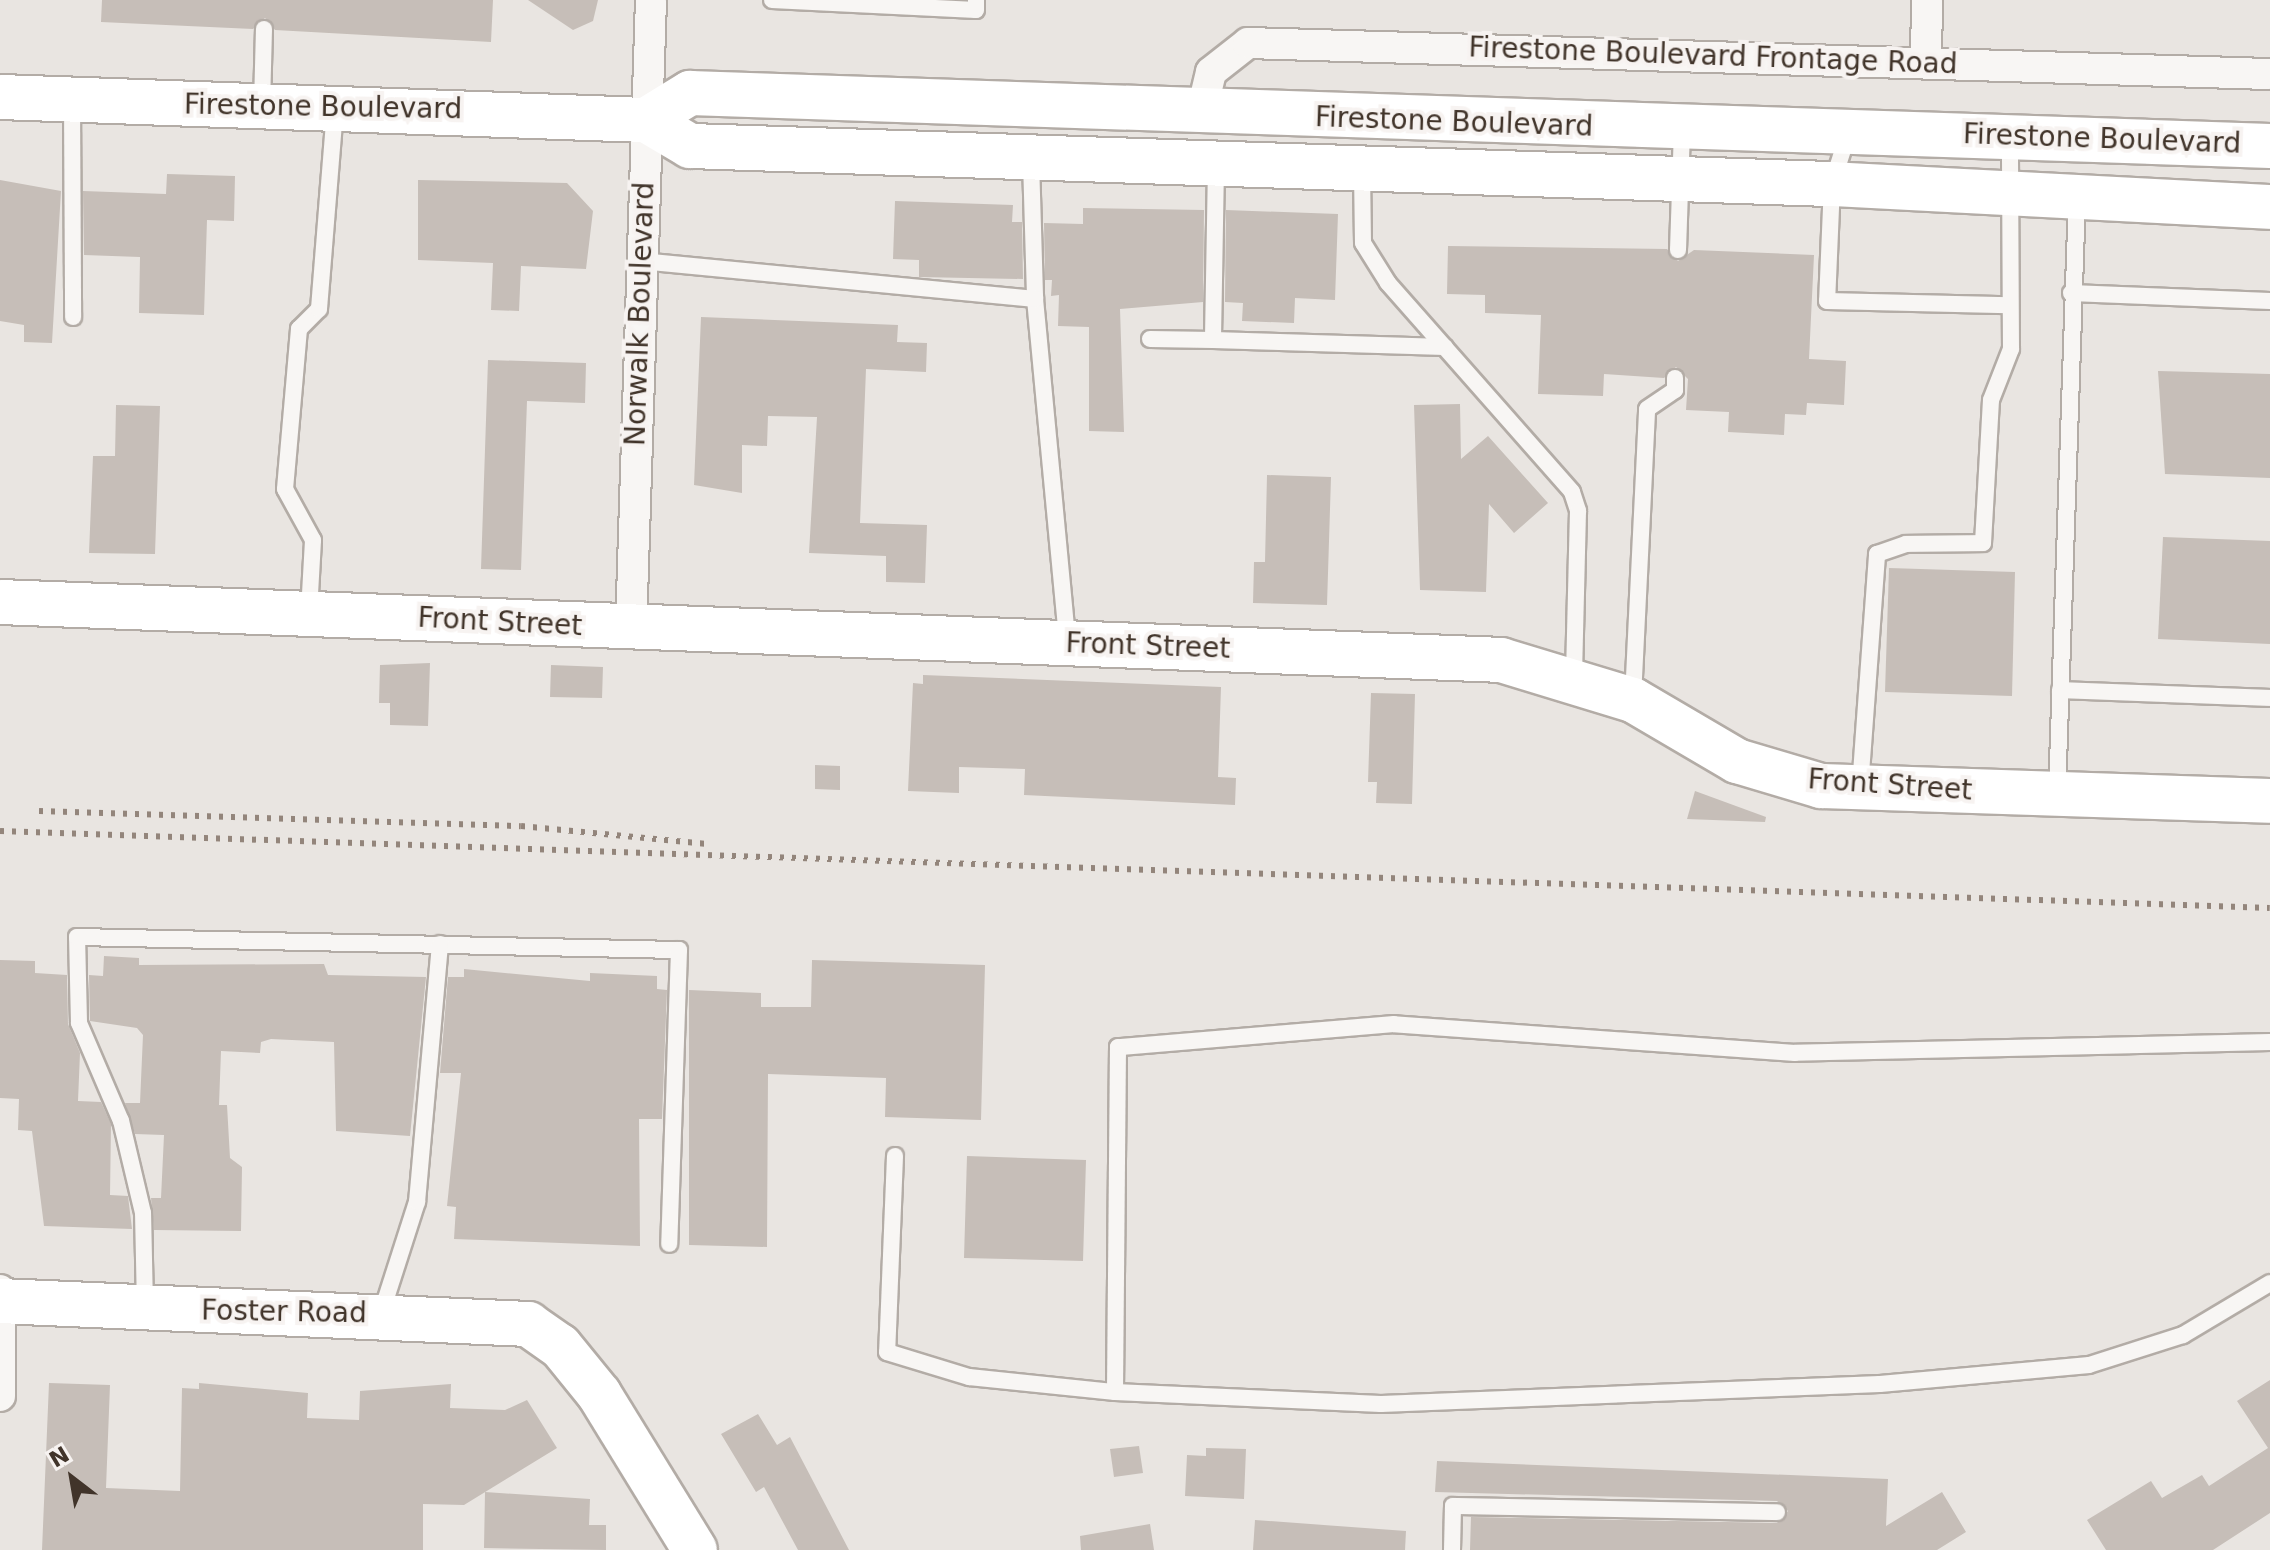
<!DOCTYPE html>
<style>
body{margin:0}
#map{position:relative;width:2270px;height:1550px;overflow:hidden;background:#e9e5e1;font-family:"DejaVu Sans",sans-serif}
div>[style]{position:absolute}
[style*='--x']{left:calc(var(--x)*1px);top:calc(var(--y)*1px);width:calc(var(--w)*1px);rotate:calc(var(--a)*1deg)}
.building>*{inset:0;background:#c6beb8}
.roads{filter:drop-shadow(2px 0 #b3aca6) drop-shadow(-2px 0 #b3aca6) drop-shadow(0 2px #b3aca6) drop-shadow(0 -2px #b3aca6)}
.lane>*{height:16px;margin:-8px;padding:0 8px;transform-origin:8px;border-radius:8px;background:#f8f6f4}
.street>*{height:30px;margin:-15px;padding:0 15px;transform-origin:15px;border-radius:15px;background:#f8f6f4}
.secondary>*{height:44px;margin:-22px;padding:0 22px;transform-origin:22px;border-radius:22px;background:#fff}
.rail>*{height:6px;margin-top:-3px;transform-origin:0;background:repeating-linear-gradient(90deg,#93857b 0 4px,transparent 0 12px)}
span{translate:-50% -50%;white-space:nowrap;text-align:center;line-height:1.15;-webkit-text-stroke:8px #f7f3f1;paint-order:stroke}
.street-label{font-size:28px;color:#41342a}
.north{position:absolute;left:32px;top:1438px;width:80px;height:80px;-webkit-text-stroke:6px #f7f3f1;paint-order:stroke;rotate:329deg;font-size:22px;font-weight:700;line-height:32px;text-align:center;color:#41342a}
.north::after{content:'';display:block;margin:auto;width:28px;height:36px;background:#41342a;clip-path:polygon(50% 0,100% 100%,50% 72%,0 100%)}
</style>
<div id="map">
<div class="building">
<div style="clip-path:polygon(102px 0,493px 0,491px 42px,275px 30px,265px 18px,253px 29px,101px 22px)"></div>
<div style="clip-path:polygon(528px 0,598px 0,593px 21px,573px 30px)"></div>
<div style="clip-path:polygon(167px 174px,235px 176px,234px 221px,207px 220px,204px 315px,139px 313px,140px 257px,84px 255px,83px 191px,166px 194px)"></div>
<div style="clip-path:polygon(0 180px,61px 191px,52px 343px,24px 342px,24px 325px,0 321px)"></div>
<div style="clip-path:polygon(418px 180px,567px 183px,593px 211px,586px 269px,521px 266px,519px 311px,491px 310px,493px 263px,418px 260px)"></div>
<div style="clip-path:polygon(895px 201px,1013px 205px,1012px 222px,1022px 222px,1023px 279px,919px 277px,919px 260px,893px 259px)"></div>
<div style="clip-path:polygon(1083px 208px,1204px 210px,1203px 302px,1120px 309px,1124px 432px,1089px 431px,1089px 327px,1058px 326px,1059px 295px,1051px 296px,1052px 280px,1045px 280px,1044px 223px,1083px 224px)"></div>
<div style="clip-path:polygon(1226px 210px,1338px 214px,1335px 300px,1295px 298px,1294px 323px,1242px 321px,1243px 303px,1225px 302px)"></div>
<div style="clip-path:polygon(1448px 246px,1667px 249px,1678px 261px,1694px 250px,1814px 255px,1809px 359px,1846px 361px,1844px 405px,1807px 403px,1806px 415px,1785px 414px,1784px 435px,1728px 432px,1729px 412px,1686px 410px,1688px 379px,1676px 367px,1664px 378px,1604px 374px,1603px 396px,1538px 394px,1541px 315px,1485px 313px,1485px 295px,1447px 294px)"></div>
<div style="clip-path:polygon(701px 317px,898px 325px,897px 342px,927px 343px,926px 372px,866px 369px,860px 523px,927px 525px,925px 583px,886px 582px,886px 556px,809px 553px,817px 417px,768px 416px,767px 446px,742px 445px,742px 493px,694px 485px)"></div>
<div style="clip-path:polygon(488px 360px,586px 363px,585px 403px,527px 401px,521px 570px,481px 569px)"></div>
<div style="clip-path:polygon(2158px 371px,2270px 374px,2270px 478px,2165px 474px)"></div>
<div style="clip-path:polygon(1460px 404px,1461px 459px,1488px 436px,1548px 503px,1514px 533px,1489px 504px,1486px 592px,1420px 590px,1414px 405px)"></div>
<div style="clip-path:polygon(116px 405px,160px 406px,155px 554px,89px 553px,93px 456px,115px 456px)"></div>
<div style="clip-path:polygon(1267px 475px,1331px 477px,1327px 605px,1253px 603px,1254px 562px,1265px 562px)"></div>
<div style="clip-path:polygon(2163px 537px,2270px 541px,2270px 644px,2158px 639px)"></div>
<div style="clip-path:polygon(1889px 568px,2015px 572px,2012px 696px,1885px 692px)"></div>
<div style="clip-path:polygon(430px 663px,428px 726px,390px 725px,390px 703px,379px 703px,380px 665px)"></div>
<div style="clip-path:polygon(551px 665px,603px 667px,602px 698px,550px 697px)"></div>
<div style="clip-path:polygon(923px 675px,1221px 687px,1218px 777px,1236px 778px,1235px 805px,1024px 795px,1025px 769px,959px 767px,959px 793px,908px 791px,913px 683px,923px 684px)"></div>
<div style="clip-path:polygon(1371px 693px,1415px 694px,1412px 804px,1376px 803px,1377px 782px,1368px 782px)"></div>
<div style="clip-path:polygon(815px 765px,840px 766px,840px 790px,815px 789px)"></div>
<div style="clip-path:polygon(1695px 791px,1766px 817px,1765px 822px,1687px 819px)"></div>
<div style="clip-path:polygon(104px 956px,139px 958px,139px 965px,324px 964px,328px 975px,426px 977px,410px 1136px,336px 1131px,334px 1042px,271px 1039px,261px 1042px,260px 1053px,221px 1051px,219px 1105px,227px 1105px,230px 1158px,242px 1167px,241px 1231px,154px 1230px,151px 1198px,161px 1198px,164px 1135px,135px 1134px,125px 1103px,140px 1103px,143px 1035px,137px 1028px,90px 1021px,89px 975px,103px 976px)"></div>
<div style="clip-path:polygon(0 960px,35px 961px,35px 973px,67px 975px,68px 1024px,80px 1053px,78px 1101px,101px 1102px,111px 1124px,110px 1195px,128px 1196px,132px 1229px,44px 1226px,32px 1131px,18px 1130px,19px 1099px,0 1098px)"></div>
<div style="clip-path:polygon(812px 960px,985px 965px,981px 1120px,885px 1117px,886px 1078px,768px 1074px,767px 1247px,689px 1245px,689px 990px,761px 993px,761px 1007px,811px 1007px)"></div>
<div style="clip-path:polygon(464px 969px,590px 981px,590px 973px,657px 976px,657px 989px,667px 990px,662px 1119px,639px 1119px,640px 1246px,454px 1239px,456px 1207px,447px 1206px,461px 1073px,440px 1073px,448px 977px,464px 977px)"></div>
<div style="clip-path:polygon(967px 1156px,1086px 1160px,1083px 1261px,964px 1258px)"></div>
<div style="clip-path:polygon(2270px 1380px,2270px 1513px,2213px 1550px,2106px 1550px,2087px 1520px,2151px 1481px,2162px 1498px,2202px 1475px,2209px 1486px,2268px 1448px,2237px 1401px)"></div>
<div style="clip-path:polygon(49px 1383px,110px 1385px,106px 1488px,180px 1491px,182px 1388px,199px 1389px,199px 1383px,308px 1393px,307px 1418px,359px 1420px,360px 1391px,451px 1384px,450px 1408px,505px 1410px,527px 1400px,557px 1448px,464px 1505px,423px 1504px,423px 1550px,42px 1550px)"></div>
<div style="clip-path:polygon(758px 1414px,777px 1445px,790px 1437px,849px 1550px,798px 1550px,764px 1487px,756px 1492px,721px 1434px)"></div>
<div style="clip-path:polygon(1139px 1446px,1143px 1473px,1114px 1477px,1110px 1449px)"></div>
<div style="clip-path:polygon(1206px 1448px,1246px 1449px,1244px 1499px,1185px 1496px,1187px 1455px,1206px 1456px)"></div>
<div style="clip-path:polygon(1437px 1461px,1888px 1479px,1886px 1526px,1942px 1492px,1966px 1532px,1937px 1550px,1470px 1550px,1471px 1517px,1777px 1523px,1788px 1511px,1777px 1501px,1435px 1492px)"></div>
<div style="clip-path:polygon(485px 1492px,590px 1499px,589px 1525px,606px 1525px,606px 1550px,484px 1548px)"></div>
<div style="clip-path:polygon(1255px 1520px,1406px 1531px,1405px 1550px,1253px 1550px)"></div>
<div style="clip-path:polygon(1150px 1524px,1154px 1550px,1081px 1550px,1080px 1536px)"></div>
</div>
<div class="roads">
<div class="lane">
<div style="--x:772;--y:0;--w:204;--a:2.8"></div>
<div style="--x:976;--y:10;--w:10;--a:-90"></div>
<div style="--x:72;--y:102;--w:215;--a:89.7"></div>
<div style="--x:262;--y:105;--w:76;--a:-88.5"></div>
<div style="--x:1848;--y:134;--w:52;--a:107.7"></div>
<div style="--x:1832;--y:184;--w:117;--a:92.4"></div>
<div style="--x:1827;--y:301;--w:182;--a:1.3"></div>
<div style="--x:1031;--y:161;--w:138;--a:88.3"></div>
<div style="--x:1035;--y:299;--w:342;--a:84.6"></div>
<div style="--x:1216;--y:166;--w:174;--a:91"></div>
<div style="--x:1213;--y:340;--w:232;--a:1.7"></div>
<div style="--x:1362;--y:171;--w:72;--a:89.2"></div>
<div style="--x:1363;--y:243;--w:47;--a:58"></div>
<div style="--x:1388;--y:283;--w:278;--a:48.6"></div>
<div style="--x:1572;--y:492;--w:20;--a:72"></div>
<div style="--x:1578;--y:511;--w:167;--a:91.4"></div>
<div style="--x:1678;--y:250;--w:121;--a:-88.1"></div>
<div style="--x:641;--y:261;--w:396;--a:5.5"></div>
<div style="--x:2071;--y:293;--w:199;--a:2.3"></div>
<div style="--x:1150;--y:339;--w:63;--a:0.9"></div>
<div style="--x:309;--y:612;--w:72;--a:-86.8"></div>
<div style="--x:313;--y:540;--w:58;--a:-118.8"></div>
<div style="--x:285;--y:489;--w:161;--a:-85"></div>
<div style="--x:299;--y:329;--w:28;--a:-45"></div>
<div style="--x:319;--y:309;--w:198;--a:-85.4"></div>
<div style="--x:2060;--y:690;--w:210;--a:2.2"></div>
<div style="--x:1633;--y:698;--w:289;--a:-87.2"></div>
<div style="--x:1647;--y:409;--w:34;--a:-34"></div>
<div style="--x:1675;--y:390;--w:12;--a:-90"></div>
<div style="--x:1860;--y:787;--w:234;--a:-85.8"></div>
<div style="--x:1877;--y:554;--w:31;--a:-19"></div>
<div style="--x:1906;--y:544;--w:77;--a:-0.7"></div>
<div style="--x:1983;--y:543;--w:143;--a:-86.8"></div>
<div style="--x:1991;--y:400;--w:55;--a:-68.6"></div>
<div style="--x:2011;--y:349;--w:211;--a:-90.3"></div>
<div style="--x:2057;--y:794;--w:596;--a:-88.08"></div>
<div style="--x:2270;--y:1042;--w:475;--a:178.7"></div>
<div style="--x:1795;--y:1053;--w:402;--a:-175.9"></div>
<div style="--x:1394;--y:1024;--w:277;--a:175.2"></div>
<div style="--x:1118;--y:1047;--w:345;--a:90.5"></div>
<div style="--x:1115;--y:1392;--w:266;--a:2.6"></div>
<div style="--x:1381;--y:1404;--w:499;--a:-2.3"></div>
<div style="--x:1880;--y:1384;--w:210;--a:-5.2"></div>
<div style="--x:2089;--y:1365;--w:99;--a:-17.7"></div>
<div style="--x:2183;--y:1335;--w:101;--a:-30.9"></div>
<div style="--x:895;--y:1156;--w:196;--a:92.3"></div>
<div style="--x:887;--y:1352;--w:86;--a:17"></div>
<div style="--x:969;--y:1377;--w:147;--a:5.9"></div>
<div style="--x:145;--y:1307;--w:94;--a:-91.2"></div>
<div style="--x:143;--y:1213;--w:95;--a:-103.4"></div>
<div style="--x:121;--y:1121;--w:107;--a:-113.2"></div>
<div style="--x:79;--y:1023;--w:86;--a:-91.3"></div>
<div style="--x:77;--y:937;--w:602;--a:1.24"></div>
<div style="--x:679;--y:950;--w:294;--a:91.9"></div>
<div style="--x:381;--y:1314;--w:118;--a:-72.2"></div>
<div style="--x:417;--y:1202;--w:259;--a:-84.9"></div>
<div style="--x:1452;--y:1550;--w:44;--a:-88.7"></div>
<div style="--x:1453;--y:1506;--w:324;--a:1.1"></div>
</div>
<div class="street">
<div style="--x:1926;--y:62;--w:62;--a:-89.1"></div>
<div style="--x:1201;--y:114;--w:43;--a:-76.6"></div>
<div style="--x:1211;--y:72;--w:47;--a:-38.1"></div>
<div style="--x:1248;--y:43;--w:1022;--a:1.74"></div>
<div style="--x:631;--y:629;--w:629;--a:-88.18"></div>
<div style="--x:0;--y:1290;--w:106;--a:90"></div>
</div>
<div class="secondary">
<div style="--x:0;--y:97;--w:646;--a:2.04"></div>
<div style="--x:646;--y:120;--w:51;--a:30.6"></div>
<div style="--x:690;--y:146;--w:1143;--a:1.91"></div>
<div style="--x:1832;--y:184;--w:439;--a:3"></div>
<div style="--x:646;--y:120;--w:52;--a:-31.5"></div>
<div style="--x:690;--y:93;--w:1581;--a:1.92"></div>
<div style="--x:0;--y:602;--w:1502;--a:2.21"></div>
<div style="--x:1501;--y:660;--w:138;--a:16.9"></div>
<div style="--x:1633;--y:700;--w:121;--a:30.4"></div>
<div style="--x:1737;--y:761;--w:88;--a:16.6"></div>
<div style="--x:1821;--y:786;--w:449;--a:1.9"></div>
<div style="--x:0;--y:1301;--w:529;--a:2.49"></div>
<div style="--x:528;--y:1324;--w:39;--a:35"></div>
<div style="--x:560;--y:1346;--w:62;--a:50.9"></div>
<div style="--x:599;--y:1394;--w:183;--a:58.4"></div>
</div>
</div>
<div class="rail">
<div style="--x:39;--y:811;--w:482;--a:1.8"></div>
<div style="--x:521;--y:826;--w:187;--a:5.5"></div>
<div style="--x:0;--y:831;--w:2271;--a:1.94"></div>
</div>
<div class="street-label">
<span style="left:1713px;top:56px;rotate:2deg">Firestone Boulevard Frontage Road</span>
<span style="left:323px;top:107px;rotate:1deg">Firestone Boulevard</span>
<span style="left:1454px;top:122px;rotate:2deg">Firestone Boulevard</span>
<span style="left:2102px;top:139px;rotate:2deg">Firestone Boulevard</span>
<span style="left:640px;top:314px;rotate:-88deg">Norwalk Boulevard</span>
<span style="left:500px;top:622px;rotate:3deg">Front Street</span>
<span style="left:1148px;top:646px;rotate:2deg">Front Street</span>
<span style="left:1890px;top:785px;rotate:4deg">Front Street</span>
<span style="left:284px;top:1312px;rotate:1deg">Foster Road</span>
</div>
<div class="north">N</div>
</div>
